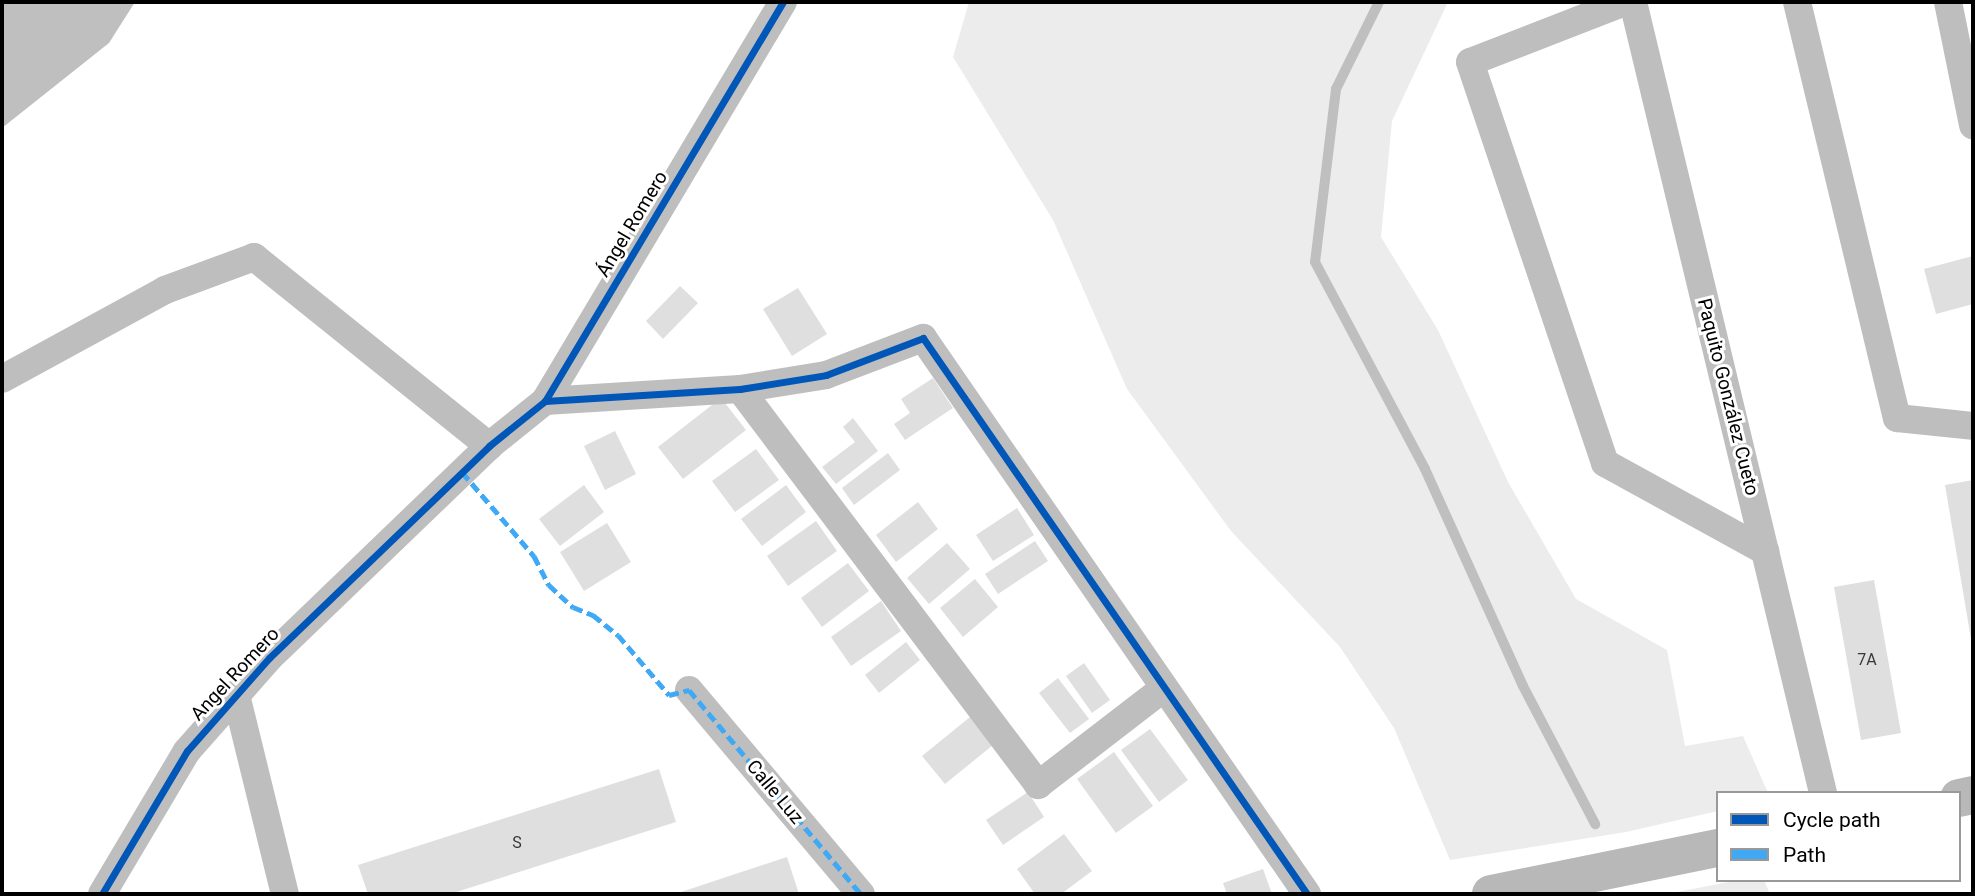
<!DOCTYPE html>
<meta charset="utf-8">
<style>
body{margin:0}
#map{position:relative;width:1975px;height:896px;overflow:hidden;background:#fff;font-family:Roboto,sans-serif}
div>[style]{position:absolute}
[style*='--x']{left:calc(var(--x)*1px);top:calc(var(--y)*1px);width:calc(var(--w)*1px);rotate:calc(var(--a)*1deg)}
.green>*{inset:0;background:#ececec}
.water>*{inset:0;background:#bfbfbf}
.stream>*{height:10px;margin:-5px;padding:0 5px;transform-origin:5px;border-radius:5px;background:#bfbfbf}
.building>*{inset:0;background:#dfdfdf}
.street>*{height:28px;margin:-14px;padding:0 14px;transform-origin:14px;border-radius:14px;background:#bebebe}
.secondary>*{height:38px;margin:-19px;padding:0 19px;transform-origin:19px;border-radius:19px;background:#b8b8b8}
.quiet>*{height:5px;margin-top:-2.5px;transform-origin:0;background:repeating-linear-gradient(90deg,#3fa9f5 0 10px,transparent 0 15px)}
.cycleway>*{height:7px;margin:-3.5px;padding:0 3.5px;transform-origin:3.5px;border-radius:3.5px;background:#0057b8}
span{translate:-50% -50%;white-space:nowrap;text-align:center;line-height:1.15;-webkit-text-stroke:6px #fff;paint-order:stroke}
.number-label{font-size:16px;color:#383838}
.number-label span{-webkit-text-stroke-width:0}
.street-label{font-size:19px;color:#000}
.frame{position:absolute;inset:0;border:4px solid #000;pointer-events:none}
.legend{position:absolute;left:1716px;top:791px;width:245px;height:91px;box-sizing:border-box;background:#fff;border:2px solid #999;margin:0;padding:9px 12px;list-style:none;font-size:21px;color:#000}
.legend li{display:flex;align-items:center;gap:14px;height:35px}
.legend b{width:35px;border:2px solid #999}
</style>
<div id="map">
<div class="green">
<div style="clip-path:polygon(969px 2px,1448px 2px,1392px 121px,1381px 237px,1438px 330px,1508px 482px,1576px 599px,1667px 650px,1685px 746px,1743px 736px,1768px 793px,1718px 793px,1718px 811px,1626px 832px,1450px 860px,1394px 728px,1340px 647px,1231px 531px,1127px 389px,1053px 220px,953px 57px)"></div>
<div style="clip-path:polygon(1739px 880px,1764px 880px,1770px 894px,1667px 894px)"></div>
</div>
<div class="water">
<div style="clip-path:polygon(2px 2px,135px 2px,109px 43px,2px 128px)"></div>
</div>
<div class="stream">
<div style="--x:1379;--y:2;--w:97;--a:116.3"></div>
<div style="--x:1336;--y:89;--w:174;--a:96.9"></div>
<div style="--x:1315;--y:262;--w:234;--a:62"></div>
<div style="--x:1425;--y:469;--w:238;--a:65.7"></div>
<div style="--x:1523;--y:686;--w:156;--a:62.4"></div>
</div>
<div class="building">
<div style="clip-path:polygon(1973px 256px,1973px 304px,1936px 314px,1924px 269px)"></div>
<div style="clip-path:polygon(680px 286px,698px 303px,663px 339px,646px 321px)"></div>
<div style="clip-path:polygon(798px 288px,827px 334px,792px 356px,763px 309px)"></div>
<div style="clip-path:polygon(933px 378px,953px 408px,905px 440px,894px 424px,910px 413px,901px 399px)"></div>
<div style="clip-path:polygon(721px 398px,746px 430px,683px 479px,658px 447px)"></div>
<div style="clip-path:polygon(853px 418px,878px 451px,836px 484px,822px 467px,855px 442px,843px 427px)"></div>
<div style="clip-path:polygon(615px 431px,636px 474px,605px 490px,584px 446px)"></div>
<div style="clip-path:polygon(756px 449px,779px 480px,735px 512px,712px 481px)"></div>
<div style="clip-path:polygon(888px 453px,900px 470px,854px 505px,842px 488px)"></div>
<div style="clip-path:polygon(1973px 480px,1973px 644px,1972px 645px,1945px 485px)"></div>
<div style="clip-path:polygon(584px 485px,604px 512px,560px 546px,539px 519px)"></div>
<div style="clip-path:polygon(786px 485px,806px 512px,762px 546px,741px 519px)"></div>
<div style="clip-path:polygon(918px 502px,938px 529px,896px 562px,876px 535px)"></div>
<div style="clip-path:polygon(1017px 508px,1034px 535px,993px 561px,976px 535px)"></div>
<div style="clip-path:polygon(816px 521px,837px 551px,788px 586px,767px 556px)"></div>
<div style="clip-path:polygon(607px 523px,631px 562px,584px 591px,560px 552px)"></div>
<div style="clip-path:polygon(1035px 541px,1048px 561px,998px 594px,985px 574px)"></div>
<div style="clip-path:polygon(947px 543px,970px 569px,929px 604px,907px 578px)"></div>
<div style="clip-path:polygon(848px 563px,869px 591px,822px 627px,801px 598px)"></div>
<div style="clip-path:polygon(975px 579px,998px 607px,963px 637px,940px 608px)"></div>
<div style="clip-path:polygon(1874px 580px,1901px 733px,1861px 740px,1834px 587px)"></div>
<div style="clip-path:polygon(881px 601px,901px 631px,851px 666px,831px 637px)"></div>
<div style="clip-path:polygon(906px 642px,920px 660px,879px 693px,865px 675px)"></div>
<div style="clip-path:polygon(1084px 663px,1110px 700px,1092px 713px,1066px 676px)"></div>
<div style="clip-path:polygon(1058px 678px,1089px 719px,1070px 733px,1039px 693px)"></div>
<div style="clip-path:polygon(970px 717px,993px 745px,945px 784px,922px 756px)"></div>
<div style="clip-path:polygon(1150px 729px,1188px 780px,1159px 802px,1121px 750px)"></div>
<div style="clip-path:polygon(1114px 752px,1153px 806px,1116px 833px,1077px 779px)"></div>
<div style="clip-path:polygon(659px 769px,676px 822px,450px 894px,368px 894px,358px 865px)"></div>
<div style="clip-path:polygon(1028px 792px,1044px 817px,1003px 845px,986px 820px)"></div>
<div style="clip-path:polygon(1064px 834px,1092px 871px,1061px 894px,1035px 894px,1017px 869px)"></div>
<div style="clip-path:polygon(787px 857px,799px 894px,675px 894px)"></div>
<div style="clip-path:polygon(1263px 869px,1272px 894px,1227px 894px,1223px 883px)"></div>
</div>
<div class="street">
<div style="--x:1625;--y:2;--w:166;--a:158.8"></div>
<div style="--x:1470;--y:62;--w:423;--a:71.4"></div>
<div style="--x:1605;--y:463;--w:183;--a:28.8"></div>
<div style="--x:1633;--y:2;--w:813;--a:76.49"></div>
<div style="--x:1797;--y:2;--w:428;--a:76.5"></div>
<div style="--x:1897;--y:418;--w:76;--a:6"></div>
<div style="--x:1948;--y:2;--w:126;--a:78.5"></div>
<div style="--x:2;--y:379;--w:186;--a:-28.6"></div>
<div style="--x:165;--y:290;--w:95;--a:-20.3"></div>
<div style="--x:254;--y:257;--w:302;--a:38.8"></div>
<div style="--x:740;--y:389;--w:496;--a:53"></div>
<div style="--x:1038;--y:785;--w:159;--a:-37.6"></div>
<div style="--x:545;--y:401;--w:195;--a:-3.5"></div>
<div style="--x:740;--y:389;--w:87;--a:-9.2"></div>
<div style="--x:826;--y:375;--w:104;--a:-20.9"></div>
<div style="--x:923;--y:338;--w:676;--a:55.37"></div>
<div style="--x:689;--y:690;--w:267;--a:49.9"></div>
<div style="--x:236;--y:695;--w:205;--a:76.2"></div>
<div style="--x:102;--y:894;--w:166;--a:-59.3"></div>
<div style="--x:187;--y:751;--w:124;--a:-48.6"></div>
<div style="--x:269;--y:658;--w:306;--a:-43.9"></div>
<div style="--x:489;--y:446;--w:72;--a:-38.8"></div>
<div style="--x:545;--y:401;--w:465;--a:-59.2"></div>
</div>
<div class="secondary">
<div style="--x:1959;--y:798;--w:14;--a:-12"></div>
<div style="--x:1491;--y:894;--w:232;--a:-11.5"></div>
</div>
<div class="quiet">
<div style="--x:462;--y:472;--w:111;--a:49.4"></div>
<div style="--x:534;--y:556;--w:33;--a:63"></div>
<div style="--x:549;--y:585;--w:33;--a:43"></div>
<div style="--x:573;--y:607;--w:22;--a:22"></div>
<div style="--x:593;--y:615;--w:32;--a:39"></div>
<div style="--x:618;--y:635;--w:79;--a:49.6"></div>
<div style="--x:669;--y:695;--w:21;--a:-14"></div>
<div style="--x:689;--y:690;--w:267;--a:49.9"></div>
</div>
<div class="cycleway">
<div style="--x:545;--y:401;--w:195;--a:-3.5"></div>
<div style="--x:740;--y:389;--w:87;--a:-9.2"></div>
<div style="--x:826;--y:375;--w:104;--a:-20.9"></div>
<div style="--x:923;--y:338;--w:676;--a:55.37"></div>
<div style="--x:102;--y:894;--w:166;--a:-59.3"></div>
<div style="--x:187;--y:751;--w:124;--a:-48.6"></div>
<div style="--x:269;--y:658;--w:306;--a:-43.9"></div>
<div style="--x:489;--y:446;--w:72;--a:-38.8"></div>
<div style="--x:545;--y:401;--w:465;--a:-59.2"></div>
</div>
<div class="number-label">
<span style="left:1867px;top:660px">7A</span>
<span style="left:517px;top:843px">S</span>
</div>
<div class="street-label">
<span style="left:632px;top:224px;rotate:-59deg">Ángel Romero</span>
<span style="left:1728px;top:397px;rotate:76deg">Paquito González Cueto</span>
<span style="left:235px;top:674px;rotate:-47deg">Angel Romero</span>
<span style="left:775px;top:792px;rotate:50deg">Calle Luz</span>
</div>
<div class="frame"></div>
<ul class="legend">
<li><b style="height:9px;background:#0057b8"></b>Cycle path</li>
<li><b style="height:9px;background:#3fa9f5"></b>Path</li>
</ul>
</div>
